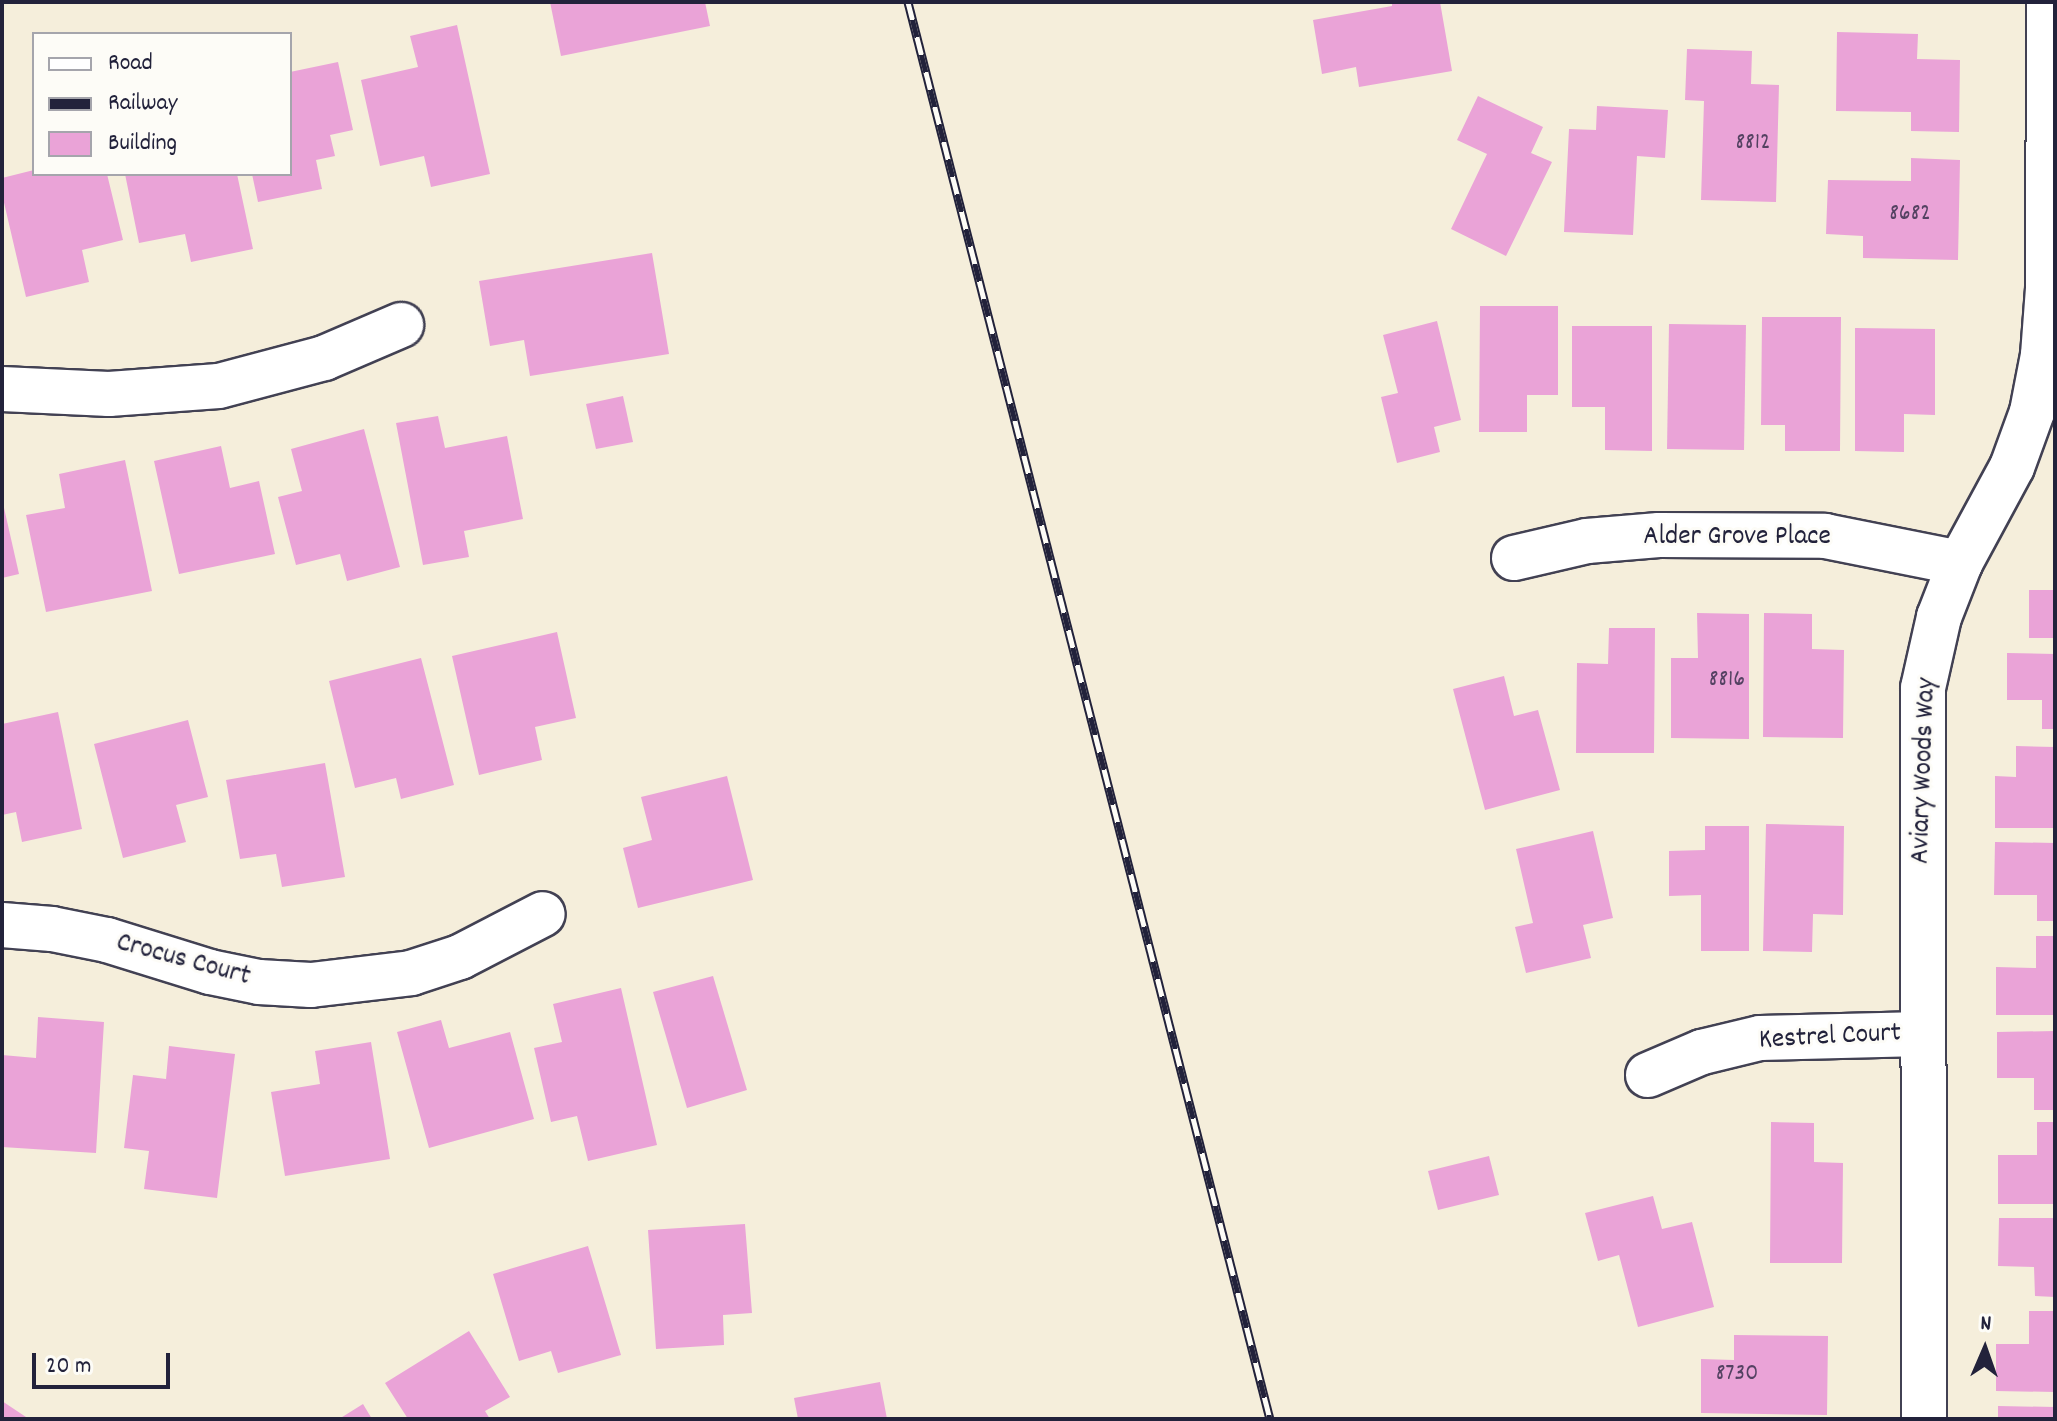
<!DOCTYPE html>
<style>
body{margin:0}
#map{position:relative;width:2057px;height:1421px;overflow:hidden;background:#f5eedb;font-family:Dekko,sans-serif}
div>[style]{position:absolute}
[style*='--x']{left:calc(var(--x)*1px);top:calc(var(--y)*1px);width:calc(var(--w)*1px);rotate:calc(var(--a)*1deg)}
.building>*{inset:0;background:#eaa3d7}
.roads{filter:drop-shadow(2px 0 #424153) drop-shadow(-2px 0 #424153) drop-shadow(0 2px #424153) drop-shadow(0 -2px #424153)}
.street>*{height:44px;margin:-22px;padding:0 22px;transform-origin:22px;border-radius:22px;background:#fff}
.rail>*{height:9px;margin-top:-4.5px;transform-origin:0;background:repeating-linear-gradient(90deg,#fdfcf7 0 18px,#22223b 0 36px);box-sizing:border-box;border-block:2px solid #22223b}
span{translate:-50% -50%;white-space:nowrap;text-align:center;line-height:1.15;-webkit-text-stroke:6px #fdfcf7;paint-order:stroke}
.number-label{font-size:24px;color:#544262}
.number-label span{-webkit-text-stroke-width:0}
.street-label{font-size:28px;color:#22223b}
.frame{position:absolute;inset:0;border:4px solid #22223b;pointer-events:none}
.legend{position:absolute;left:32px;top:32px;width:260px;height:144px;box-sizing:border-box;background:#fdfcf7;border:2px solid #a5a5ac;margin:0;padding:10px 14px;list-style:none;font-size:24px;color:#22223b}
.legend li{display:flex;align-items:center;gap:16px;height:40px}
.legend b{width:40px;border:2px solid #a5a5ac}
.north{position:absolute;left:1945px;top:1309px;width:80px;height:80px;-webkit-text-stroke:6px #fdfcf7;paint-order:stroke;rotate:2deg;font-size:22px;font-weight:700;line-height:32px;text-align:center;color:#22223b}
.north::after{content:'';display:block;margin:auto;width:28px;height:36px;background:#22223b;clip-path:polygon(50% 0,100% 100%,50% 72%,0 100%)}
.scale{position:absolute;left:32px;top:1353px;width:138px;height:36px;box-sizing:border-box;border:4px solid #22223b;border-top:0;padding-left:10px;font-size:24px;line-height:28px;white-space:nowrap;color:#22223b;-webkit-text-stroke:6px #fdfcf7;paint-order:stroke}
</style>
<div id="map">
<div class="building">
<div style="clip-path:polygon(550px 2px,705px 2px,710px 26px,561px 56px)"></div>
<div style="clip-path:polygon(1392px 2px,1440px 2px,1452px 71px,1359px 87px,1356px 67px,1322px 74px,1313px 20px,1392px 6px)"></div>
<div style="clip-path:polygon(457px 25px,490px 174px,431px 187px,424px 156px,380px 166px,361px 80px,418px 67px,410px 36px)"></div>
<div style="clip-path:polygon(1837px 32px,1918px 34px,1917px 59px,1960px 60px,1959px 132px,1911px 131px,1911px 112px,1836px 111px)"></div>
<div style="clip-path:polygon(1687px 49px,1752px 51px,1751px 84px,1779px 85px,1776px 202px,1701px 200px,1704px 101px,1685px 100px)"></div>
<div style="clip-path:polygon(338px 62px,353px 130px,330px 135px,335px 156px,316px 160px,322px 189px,258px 202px,252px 174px,290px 174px,290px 72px)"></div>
<div style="clip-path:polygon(1478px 96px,1543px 127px,1531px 153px,1552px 162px,1506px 256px,1451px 229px,1487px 154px,1457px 140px)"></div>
<div style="clip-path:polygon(1597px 106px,1668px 110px,1665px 158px,1637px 156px,1633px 235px,1564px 232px,1569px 129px,1596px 130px)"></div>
<div style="clip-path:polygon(1911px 158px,1960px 160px,1958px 260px,1863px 258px,1863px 236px,1826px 234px,1828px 180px,1911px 181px)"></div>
<div style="clip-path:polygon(34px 170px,34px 174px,107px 174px,123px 240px,82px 250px,89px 282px,26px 297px,2px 194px,2px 178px)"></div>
<div style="clip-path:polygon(125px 174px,237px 174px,253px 249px,191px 262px,185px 234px,139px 243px)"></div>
<div style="clip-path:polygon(652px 253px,669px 354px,530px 376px,524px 340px,490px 346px,479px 281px)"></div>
<div style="clip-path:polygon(1480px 306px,1558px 306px,1558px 395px,1527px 395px,1527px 432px,1479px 432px)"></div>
<div style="clip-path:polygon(1762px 317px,1841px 317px,1840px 451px,1785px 451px,1785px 425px,1761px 425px)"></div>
<div style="clip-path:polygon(1437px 321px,1461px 420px,1434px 427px,1440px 452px,1397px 463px,1381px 397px,1398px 393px,1383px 335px)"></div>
<div style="clip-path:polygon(1669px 324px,1746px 325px,1744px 450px,1667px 449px)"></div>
<div style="clip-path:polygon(1572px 326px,1652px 326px,1652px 451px,1605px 450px,1605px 407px,1572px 407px)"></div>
<div style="clip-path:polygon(1855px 328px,1935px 329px,1935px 415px,1904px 414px,1904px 452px,1855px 451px)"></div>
<div style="clip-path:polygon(623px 396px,633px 442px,596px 449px,586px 404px)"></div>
<div style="clip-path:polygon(438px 416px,445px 448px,507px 436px,523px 519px,464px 531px,469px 557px,423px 565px,396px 423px)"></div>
<div style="clip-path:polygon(364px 429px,400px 567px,347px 581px,340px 554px,296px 565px,278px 497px,302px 491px,291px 449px)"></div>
<div style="clip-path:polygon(221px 446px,230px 488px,259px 481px,275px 554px,179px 574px,154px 461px)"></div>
<div style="clip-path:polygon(125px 460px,152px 591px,46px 612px,26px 515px,65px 508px,59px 474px)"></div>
<div style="clip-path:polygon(2px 499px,19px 574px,2px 578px)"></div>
<div style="clip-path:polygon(2029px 590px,2055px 590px,2055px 638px,2029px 638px)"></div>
<div style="clip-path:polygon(1697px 613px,1749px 614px,1749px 739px,1671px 738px,1671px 658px,1698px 658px)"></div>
<div style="clip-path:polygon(1764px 613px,1812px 614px,1812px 649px,1844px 650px,1843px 738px,1763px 737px)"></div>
<div style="clip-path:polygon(1609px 628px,1655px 628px,1654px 753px,1576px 753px,1577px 663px,1608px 664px)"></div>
<div style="clip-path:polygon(557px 632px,576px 718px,535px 727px,542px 760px,479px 775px,452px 656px)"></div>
<div style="clip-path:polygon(2007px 653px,2055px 654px,2055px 729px,2042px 729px,2042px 700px,2007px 700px)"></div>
<div style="clip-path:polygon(421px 658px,454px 785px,401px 799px,396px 778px,355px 788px,329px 681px)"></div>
<div style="clip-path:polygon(1504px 676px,1514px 716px,1538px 710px,1560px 790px,1485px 810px,1453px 689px)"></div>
<div style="clip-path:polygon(58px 712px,82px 829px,22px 842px,16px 812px,2px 815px,2px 724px)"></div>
<div style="clip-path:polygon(188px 720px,208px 797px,176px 805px,186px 842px,123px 858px,94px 744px)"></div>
<div style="clip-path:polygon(2016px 746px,2055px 747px,2055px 828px,1995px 828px,1995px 776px,2016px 777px)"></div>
<div style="clip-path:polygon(325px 763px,345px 877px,282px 887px,276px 854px,240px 859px,226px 780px)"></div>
<div style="clip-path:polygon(727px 776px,753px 880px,638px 908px,623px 848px,652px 840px,641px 797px)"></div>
<div style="clip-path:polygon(1766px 824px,1844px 826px,1843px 915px,1813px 914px,1812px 952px,1763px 951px)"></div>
<div style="clip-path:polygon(1705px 826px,1749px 826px,1749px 951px,1701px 951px,1701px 895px,1669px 896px,1669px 851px,1705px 850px)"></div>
<div style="clip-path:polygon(1593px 831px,1613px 918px,1583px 925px,1591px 958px,1526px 973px,1515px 927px,1533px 923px,1516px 849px)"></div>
<div style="clip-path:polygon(1995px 842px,2055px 843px,2055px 921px,2037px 921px,2037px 895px,1994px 895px)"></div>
<div style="clip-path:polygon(2036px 936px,2055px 936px,2055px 1015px,1996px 1015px,1996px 967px,2036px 968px)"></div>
<div style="clip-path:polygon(713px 976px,747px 1090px,687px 1108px,653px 992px)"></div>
<div style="clip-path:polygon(621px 988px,657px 1145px,588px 1161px,577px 1116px,551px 1122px,534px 1048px,562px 1042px,553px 1004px)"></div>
<div style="clip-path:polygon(38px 1017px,104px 1022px,96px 1153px,2px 1147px,2px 1055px,36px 1058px)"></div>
<div style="clip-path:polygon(441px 1020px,449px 1048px,510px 1032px,534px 1119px,429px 1148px,397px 1032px)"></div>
<div style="clip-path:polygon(2055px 1031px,2055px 1110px,2034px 1110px,2034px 1078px,1997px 1078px,1997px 1032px)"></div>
<div style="clip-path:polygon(371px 1042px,390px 1159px,285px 1176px,271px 1092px,320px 1084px,315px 1051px)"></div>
<div style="clip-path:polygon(169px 1046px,235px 1054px,217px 1198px,144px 1189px,149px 1151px,124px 1148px,133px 1075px,166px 1079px)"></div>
<div style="clip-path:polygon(1771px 1122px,1814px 1123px,1814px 1162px,1843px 1163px,1842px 1263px,1770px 1263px)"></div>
<div style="clip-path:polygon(2037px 1122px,2055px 1122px,2055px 1204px,1998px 1204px,1998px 1155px,2037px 1155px)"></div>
<div style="clip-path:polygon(1489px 1156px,1499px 1195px,1438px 1210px,1428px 1171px)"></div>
<div style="clip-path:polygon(1653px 1196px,1662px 1229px,1692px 1222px,1714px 1307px,1638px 1327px,1619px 1255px,1598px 1261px,1585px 1213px)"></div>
<div style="clip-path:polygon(1999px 1218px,2055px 1218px,2055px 1297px,2035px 1296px,2034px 1267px,1998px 1266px)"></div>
<div style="clip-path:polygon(745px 1224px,752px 1313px,723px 1315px,724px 1345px,656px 1349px,648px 1230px)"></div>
<div style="clip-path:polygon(588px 1246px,621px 1355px,558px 1373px,551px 1351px,519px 1361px,493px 1274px)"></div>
<div style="clip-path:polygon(2029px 1311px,2055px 1311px,2055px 1392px,1996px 1391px,1996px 1344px,2029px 1344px)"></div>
<div style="clip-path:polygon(469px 1331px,510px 1397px,485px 1411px,490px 1419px,408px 1419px,385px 1383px)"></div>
<div style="clip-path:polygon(1734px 1335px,1828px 1336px,1827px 1415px,1701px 1413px,1701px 1359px,1734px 1360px)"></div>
<div style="clip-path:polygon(880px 1382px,887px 1419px,798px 1419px,794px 1398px)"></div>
<div style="clip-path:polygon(2px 1401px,29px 1419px,2px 1419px)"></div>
<div style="clip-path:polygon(363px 1404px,372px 1419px,339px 1419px)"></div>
<div style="clip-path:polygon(1998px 1406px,2055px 1407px,2055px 1419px,1998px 1419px)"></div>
</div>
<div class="roads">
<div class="street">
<div style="--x:2;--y:389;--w:107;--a:2.7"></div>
<div style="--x:109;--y:394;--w:110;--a:-4.2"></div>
<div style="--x:219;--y:386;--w:109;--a:-14.9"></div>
<div style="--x:324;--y:358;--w:84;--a:-23.2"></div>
<div style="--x:1514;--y:558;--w:75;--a:-13.1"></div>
<div style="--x:1587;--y:541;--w:72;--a:-4.8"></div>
<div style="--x:1659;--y:535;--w:166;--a:0.3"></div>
<div style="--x:1825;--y:536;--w:138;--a:11.3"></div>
<div style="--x:2;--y:925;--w:50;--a:4.6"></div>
<div style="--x:52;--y:929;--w:56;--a:11.3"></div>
<div style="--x:107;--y:940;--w:108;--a:17.3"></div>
<div style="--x:210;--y:972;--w:50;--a:11.5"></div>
<div style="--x:259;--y:982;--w:52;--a:3.3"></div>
<div style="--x:311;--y:985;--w:101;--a:-6.8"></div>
<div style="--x:411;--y:973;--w:52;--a:-18.1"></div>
<div style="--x:460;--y:957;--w:93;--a:-27.4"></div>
<div style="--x:1648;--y:1075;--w:59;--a:-23.1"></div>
<div style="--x:1702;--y:1052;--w:60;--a:-13.6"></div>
<div style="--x:1760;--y:1038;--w:162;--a:-1.4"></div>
<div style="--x:1924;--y:1419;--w:731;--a:-90.08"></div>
<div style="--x:1923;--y:688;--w:73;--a:-77.3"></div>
<div style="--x:1939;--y:617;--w:58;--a:-68.7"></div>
<div style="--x:1960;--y:563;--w:109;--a:-61.6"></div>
<div style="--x:2012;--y:467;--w:59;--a:-70"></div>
<div style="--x:2032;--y:412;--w:58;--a:-79.1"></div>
<div style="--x:2043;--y:355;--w:66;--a:-85.7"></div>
<div style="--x:2048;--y:289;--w:287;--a:-89.8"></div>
</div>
</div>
<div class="rail">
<div style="--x:908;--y:2;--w:1463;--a:75.67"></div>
</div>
<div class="number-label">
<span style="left:1753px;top:144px">8812</span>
<span style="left:1910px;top:215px">8682</span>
<span style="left:1727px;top:681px">8816</span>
<span style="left:1737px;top:1375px">8730</span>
</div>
<div class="street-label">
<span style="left:1737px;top:538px">Alder Grove Place</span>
<span style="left:1925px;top:771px;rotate:-88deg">Aviary Woods Way</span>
<span style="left:183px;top:961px;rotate:15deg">Crocus Court</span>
<span style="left:1830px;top:1038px;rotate:-3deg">Kestrel Court</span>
</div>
<div class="frame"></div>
<ul class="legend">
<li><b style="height:10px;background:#fff"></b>Road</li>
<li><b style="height:10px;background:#22223b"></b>Railway</li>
<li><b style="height:22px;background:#eaa3d7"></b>Building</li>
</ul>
<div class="north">N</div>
<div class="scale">20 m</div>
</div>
